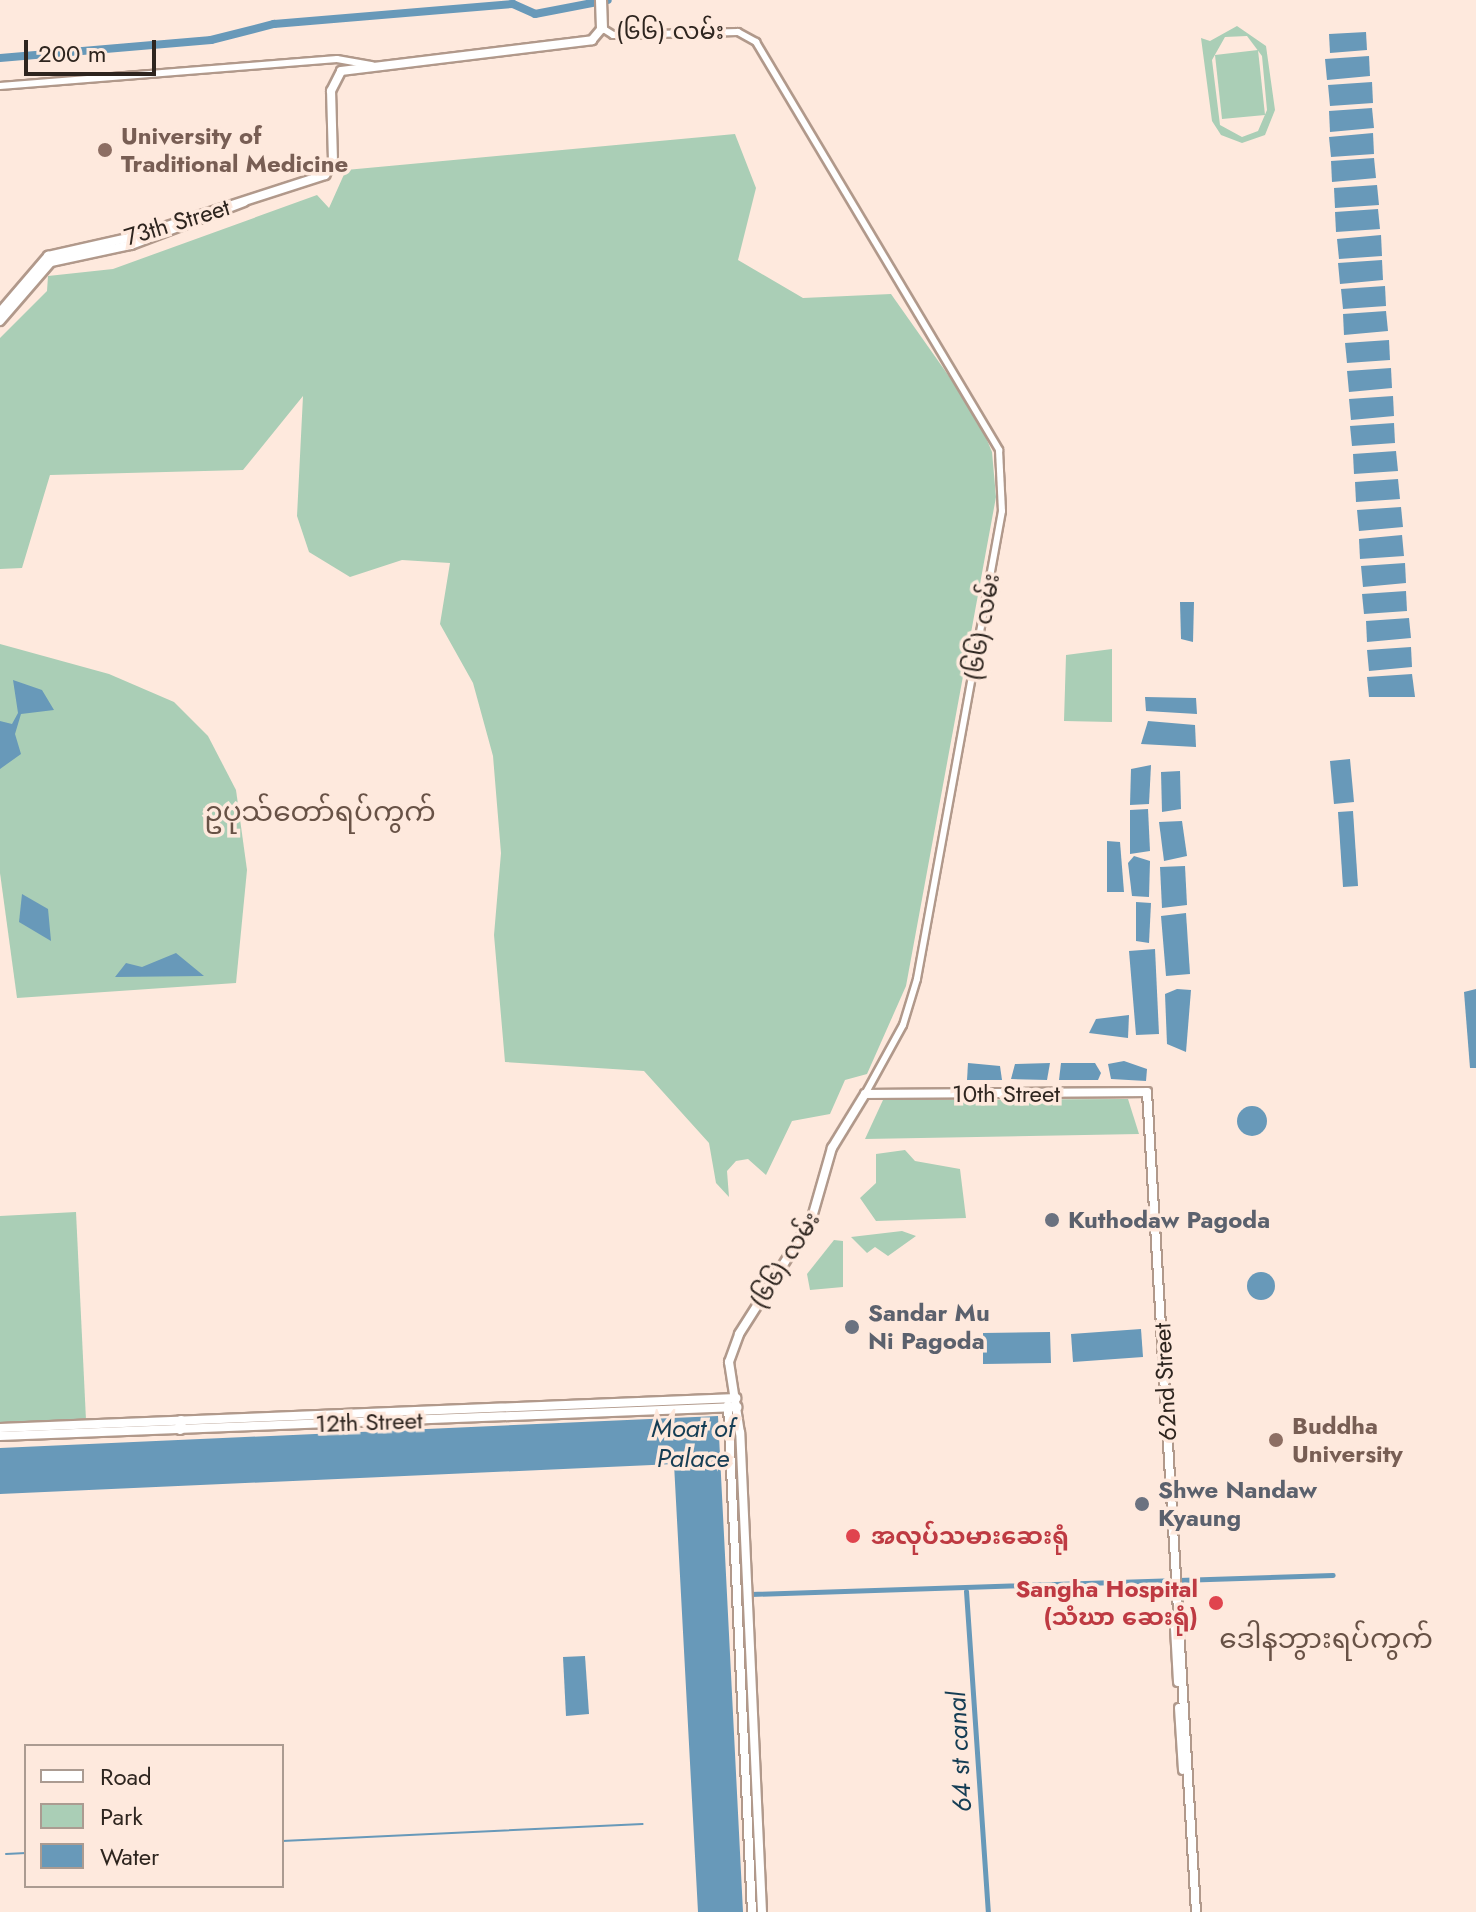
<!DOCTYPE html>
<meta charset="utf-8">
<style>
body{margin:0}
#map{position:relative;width:1476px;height:1912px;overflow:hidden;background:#fee9dd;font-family:Jost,"Noto Sans Myanmar",sans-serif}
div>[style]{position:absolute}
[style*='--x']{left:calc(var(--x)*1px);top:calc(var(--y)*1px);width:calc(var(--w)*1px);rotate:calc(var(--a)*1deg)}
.green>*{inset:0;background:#aaceb6}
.water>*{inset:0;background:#6899b9}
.round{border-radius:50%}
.stream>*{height:2px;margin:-1px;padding:0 1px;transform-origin:1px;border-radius:1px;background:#6899b9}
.canal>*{height:5px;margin:-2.5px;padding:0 2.5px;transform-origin:2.5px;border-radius:2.5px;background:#6899b9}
.river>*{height:8px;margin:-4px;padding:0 4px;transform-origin:4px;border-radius:4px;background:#6899b9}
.roads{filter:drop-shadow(2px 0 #b1998b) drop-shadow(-2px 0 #b1998b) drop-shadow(0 2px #b1998b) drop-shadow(0 -2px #b1998b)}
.minor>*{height:6px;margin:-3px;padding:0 3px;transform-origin:3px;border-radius:3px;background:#fff}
.major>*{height:8px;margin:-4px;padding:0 4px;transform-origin:4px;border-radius:4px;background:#fff}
.highway>*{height:10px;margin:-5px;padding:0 5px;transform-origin:5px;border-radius:5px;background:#fff}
.dots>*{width:22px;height:22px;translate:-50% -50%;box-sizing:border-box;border:4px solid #fee9dd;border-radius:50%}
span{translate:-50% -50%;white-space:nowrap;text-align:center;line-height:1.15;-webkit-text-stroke:7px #fee9dd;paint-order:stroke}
.street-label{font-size:24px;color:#2e251f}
.education-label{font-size:24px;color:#785e54;font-weight:700}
.left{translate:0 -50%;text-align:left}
.worship-label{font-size:24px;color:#5b616d;font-weight:700}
.health-label{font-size:24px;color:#be3a42;font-weight:700}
.right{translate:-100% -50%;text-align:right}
.water-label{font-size:26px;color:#153d54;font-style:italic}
.quarter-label{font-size:28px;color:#685246}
.legend{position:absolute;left:24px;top:1744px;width:260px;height:144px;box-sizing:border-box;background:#fee9dd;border:2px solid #ab9b91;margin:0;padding:10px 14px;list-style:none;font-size:24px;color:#2e251f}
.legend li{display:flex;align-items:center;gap:16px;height:40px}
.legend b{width:40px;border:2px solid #ab9b91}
.scale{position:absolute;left:24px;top:40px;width:132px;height:36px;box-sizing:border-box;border:4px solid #2e251f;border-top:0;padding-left:10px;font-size:24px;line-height:28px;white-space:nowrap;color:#2e251f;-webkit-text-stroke:6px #fee9dd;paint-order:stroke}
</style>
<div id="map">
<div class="green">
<div style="clip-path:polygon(evenodd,1237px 26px,1266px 46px,1275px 110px,1265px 135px,1242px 143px,1221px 135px,1212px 121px,1201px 38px,1210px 41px,1237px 26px,1247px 36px,1262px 56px,1267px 110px,1258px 131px,1242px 137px,1220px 125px,1212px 60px,1225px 37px,1247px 36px)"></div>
<div style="clip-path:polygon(1258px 50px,1265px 115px,1222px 119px,1215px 55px)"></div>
<div style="clip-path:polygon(735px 134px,756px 188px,738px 260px,803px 298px,891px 294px,977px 416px,992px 452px,996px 497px,906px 986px,867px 1074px,845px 1080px,830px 1114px,792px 1121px,766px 1175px,748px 1159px,736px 1161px,727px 1171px,729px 1197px,716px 1183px,709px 1143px,644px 1071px,505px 1062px,494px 935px,501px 853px,493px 756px,473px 683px,440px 624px,450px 563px,402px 560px,350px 577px,309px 552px,297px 516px,303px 396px,243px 470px,50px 475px,22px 568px,0 569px,0 338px,47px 291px,48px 276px,113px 269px,317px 195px,329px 208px,346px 170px)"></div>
<div style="clip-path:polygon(0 644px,109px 674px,174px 702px,208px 736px,236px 790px,247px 870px,236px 983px,17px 998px,0 873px)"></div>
<div style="clip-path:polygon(1112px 649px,1112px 722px,1064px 721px,1066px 655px)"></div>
<div style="clip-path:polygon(1128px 1099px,1139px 1134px,865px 1139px,883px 1100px)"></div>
<div style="clip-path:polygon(905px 1150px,915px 1161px,960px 1169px,966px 1218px,876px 1221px,860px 1198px,876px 1183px,876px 1154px)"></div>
<div style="clip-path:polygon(76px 1212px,86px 1420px,0 1423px,0 1216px)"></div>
<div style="clip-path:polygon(902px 1231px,916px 1236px,888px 1256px,875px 1247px,867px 1253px,851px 1237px)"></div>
<div style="clip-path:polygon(834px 1240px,843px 1241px,843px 1287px,810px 1290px,807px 1274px)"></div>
</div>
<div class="water">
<div style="clip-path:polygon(1366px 32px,1367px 50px,1330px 53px,1329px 34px)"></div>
<div style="clip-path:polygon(1369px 56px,1370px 76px,1327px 80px,1325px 59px)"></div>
<div style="clip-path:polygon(1372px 82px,1373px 103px,1330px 106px,1328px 85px)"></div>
<div style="clip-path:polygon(1372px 108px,1374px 128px,1330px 132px,1329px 111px)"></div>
<div style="clip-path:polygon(1373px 133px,1374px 154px,1331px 157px,1329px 137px)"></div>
<div style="clip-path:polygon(1374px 158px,1376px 178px,1332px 182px,1331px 161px)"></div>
<div style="clip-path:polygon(1377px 185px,1379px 205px,1335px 208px,1334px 188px)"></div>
<div style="clip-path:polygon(1378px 209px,1380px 229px,1336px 232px,1335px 212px)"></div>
<div style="clip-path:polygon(1381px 235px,1382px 256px,1339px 259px,1337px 239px)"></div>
<div style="clip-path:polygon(1382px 260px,1383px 280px,1340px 284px,1338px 263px)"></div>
<div style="clip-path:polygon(1385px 286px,1386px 306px,1343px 309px,1341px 289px)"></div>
<div style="clip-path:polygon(1386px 311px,1388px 331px,1344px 335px,1343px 314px)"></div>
<div style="clip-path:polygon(1389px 340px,1390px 360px,1347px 363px,1345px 343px)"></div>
<div style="clip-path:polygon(1391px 368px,1392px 388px,1349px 392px,1347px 371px)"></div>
<div style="clip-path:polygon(1393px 396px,1394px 416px,1351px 420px,1349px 399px)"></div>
<div style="clip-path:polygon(1394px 423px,1395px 443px,1352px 446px,1350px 426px)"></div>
<div style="clip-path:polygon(1396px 451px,1398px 471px,1354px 474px,1353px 454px)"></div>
<div style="clip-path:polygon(1398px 479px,1400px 499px,1356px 502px,1355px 482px)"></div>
<div style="clip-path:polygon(1401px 507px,1403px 527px,1359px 531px,1357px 510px)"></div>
<div style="clip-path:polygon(1402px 535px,1404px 556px,1360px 559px,1359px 539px)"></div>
<div style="clip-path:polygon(1405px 563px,1406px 583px,1363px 587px,1361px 566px)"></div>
<div style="clip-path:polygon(1406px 591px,1407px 611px,1364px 614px,1362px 594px)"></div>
<div style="clip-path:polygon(1180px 602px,1194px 602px,1193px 642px,1181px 639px)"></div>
<div style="clip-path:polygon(1409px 618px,1411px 638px,1367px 642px,1366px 621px)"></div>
<div style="clip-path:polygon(1411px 647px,1412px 667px,1369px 671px,1367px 650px)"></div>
<div style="clip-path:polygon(1412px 674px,1415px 697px,1369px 697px,1367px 677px)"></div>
<div style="clip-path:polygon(13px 680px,42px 690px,54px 710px,21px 714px,15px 734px,21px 754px,0 769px,0 721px,12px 724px,18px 713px)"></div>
<div style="clip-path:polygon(1145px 697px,1196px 698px,1197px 714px,1146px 711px)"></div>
<div style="clip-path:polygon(1148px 721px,1195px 725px,1196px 747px,1141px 744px)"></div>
<div style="clip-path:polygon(1350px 759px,1354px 802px,1334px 804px,1330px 761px)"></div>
<div style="clip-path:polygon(1151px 765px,1149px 804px,1130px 805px,1131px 769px)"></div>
<div style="clip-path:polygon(1180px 771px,1181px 809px,1162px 812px,1161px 772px)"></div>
<div style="clip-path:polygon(1148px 809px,1150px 851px,1130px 854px,1130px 810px)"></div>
<div style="clip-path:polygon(1353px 811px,1358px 886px,1343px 887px,1338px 812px)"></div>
<div style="clip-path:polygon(1182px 821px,1187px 856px,1164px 861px,1159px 822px)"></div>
<div style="clip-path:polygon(1107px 841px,1120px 842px,1124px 892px,1107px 892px)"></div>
<div style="clip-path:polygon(1134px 856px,1150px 861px,1149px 897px,1132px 896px,1128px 863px)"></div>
<div style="clip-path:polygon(1185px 866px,1187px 905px,1162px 908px,1160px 867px)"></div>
<div style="clip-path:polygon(22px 894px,48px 909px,51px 941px,19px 922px)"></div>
<div style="clip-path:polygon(1136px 902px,1151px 903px,1149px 943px,1136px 941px)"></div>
<div style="clip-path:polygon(1186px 913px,1190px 974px,1166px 976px,1161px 916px)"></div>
<div style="clip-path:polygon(1155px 949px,1159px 1034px,1136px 1035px,1129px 951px)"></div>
<div style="clip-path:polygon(176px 953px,204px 976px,115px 977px,126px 963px,142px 967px)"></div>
<div style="clip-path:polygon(1177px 989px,1191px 990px,1186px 1052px,1167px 1044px,1165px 994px)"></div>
<div style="clip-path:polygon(1476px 989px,1476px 1068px,1470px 1068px,1464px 992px)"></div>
<div style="clip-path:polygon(1129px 1015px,1128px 1038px,1089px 1033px,1096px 1019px)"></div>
<div style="clip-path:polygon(1124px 1061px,1147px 1069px,1146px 1081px,1111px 1079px,1108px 1064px)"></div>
<div style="clip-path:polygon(968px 1063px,1000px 1066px,1002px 1080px,967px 1080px)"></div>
<div style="clip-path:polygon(1050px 1063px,1047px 1080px,1011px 1079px,1015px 1064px)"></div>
<div style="clip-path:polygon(1061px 1063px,1095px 1063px,1101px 1073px,1098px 1080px,1059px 1080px)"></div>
<div class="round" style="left:1237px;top:1106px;width:30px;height:30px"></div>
<div class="round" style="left:1247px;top:1272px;width:28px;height:28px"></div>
<div style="clip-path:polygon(1141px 1329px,1143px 1357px,1073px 1362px,1071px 1334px)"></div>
<div style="clip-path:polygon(1050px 1332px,1051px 1363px,983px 1364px,983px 1333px)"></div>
<div style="clip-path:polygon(718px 1416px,743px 1912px,698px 1912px,674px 1464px,0 1494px,0 1448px)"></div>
<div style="clip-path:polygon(585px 1656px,589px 1714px,566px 1716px,563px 1657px)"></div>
</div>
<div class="stream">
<div style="--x:282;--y:1841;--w:361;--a:-2.7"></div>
<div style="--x:6;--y:1854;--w:20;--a:-3"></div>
</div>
<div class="canal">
<div style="--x:966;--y:1591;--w:322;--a:86.1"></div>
<div style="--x:751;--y:1594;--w:582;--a:-1.87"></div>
</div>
<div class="river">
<div style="--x:0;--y:58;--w:212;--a:-4.9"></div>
<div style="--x:211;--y:40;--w:65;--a:-14.3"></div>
<div style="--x:274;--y:24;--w:240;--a:-4.8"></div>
<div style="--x:513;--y:4;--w:24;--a:24"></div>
<div style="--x:535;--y:14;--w:74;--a:-10.9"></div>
</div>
<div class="roads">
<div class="minor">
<div style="--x:602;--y:28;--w:13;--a:32"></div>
<div style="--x:613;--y:35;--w:125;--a:-1.4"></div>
<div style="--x:738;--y:32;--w:21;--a:29"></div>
<div style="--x:756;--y:42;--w:475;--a:59.2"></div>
<div style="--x:999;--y:450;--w:61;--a:87.2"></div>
<div style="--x:1002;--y:511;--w:476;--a:100.3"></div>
<div style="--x:917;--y:979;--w:48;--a:106.9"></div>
<div style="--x:903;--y:1025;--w:79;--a:118.8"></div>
<div style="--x:0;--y:86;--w:338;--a:-4.6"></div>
<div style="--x:337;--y:59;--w:36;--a:10"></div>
</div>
<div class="major">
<div style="--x:0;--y:312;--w:74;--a:-49.4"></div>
<div style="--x:48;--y:256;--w:90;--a:-12.8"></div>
<div style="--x:136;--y:236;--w:199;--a:-17.9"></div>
<div style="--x:325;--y:175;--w:16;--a:-60"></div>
<div style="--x:333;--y:161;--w:70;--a:-91.6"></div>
<div style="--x:331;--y:91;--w:22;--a:-63"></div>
<div style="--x:341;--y:71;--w:253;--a:-7"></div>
<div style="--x:592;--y:40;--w:16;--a:-50"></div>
<div style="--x:0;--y:321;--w:78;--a:-49.2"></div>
<div style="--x:51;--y:262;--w:82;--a:-12"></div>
<div style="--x:131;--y:245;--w:121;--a:-20.8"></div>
<div style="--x:728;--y:1405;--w:508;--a:87.29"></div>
<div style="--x:0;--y:1428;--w:737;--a:-2.33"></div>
<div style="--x:0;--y:1436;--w:738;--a:-2.25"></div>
<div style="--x:1175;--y:1628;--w:54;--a:86.8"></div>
<div style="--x:1179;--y:1708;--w:62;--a:86.3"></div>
<div style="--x:762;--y:1912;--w:480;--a:-92.6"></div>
<div style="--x:740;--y:1433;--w:72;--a:-98.8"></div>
<div style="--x:729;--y:1362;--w:30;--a:-70"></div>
<div style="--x:739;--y:1334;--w:134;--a:-57.5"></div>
<div style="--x:811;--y:1221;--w:76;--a:-74"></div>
<div style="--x:832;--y:1148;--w:63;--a:-58.6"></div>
<div style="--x:865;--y:1094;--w:282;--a:-0.4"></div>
<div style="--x:1147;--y:1092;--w:821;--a:86.58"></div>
</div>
<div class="highway">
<div style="--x:601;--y:0;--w:28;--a:88"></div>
<div style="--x:180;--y:1429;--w:8;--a:-83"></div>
</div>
</div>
<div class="dots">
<div style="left:105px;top:150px;background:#8d6e63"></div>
<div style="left:1052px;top:1220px;background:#6b7280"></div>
<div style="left:852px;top:1327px;background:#6b7280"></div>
<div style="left:1276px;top:1440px;background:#8d6e63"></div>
<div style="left:1142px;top:1504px;background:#6b7280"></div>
<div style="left:853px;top:1536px;background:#e0444e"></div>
<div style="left:1216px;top:1603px;background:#e0444e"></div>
</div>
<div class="street-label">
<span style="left:670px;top:31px">(၆၆) လမ်း</span>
<span style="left:177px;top:222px;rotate:-17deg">73th Street</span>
<span style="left:982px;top:627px;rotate:-80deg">(၆၆) လမ်း</span>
<span style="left:1006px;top:1094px">10th Street</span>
<span style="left:785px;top:1260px;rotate:-58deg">(၆၆) လမ်း</span>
<span style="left:1165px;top:1382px;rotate:-93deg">62nd Street</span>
<span style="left:369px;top:1422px;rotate:-2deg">12th Street</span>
</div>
<div class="education-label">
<span class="left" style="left:121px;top:150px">University of<br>Traditional Medicine</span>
<span class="left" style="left:1292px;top:1440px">Buddha<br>University</span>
</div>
<div class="worship-label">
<span class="left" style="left:1068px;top:1220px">Kuthodaw Pagoda</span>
<span class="left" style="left:868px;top:1327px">Sandar Mu<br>Ni Pagoda</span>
<span class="left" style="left:1158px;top:1504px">Shwe Nandaw<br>Kyaung</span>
</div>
<div class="health-label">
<span class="left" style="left:871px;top:1536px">အလုပ်သမားဆေးရုံ</span>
<span class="right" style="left:1198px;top:1603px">Sangha Hospital<br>(သံဃာ ဆေးရုံ)</span>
</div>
<div class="water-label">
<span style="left:693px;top:1444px">Moat of<br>Palace</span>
<span style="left:960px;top:1752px;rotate:-93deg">64 st canal</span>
</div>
<div class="quarter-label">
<span style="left:320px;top:812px">ဥပုသ်တော်ရပ်ကွက်</span>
<span style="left:1326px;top:1639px">ဒေါနဘွားရပ်ကွက်</span>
</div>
<ul class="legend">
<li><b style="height:10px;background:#fff"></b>Road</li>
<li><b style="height:22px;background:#aaceb6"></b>Park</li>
<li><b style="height:22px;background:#6899b9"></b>Water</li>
</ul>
<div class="scale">200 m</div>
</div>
